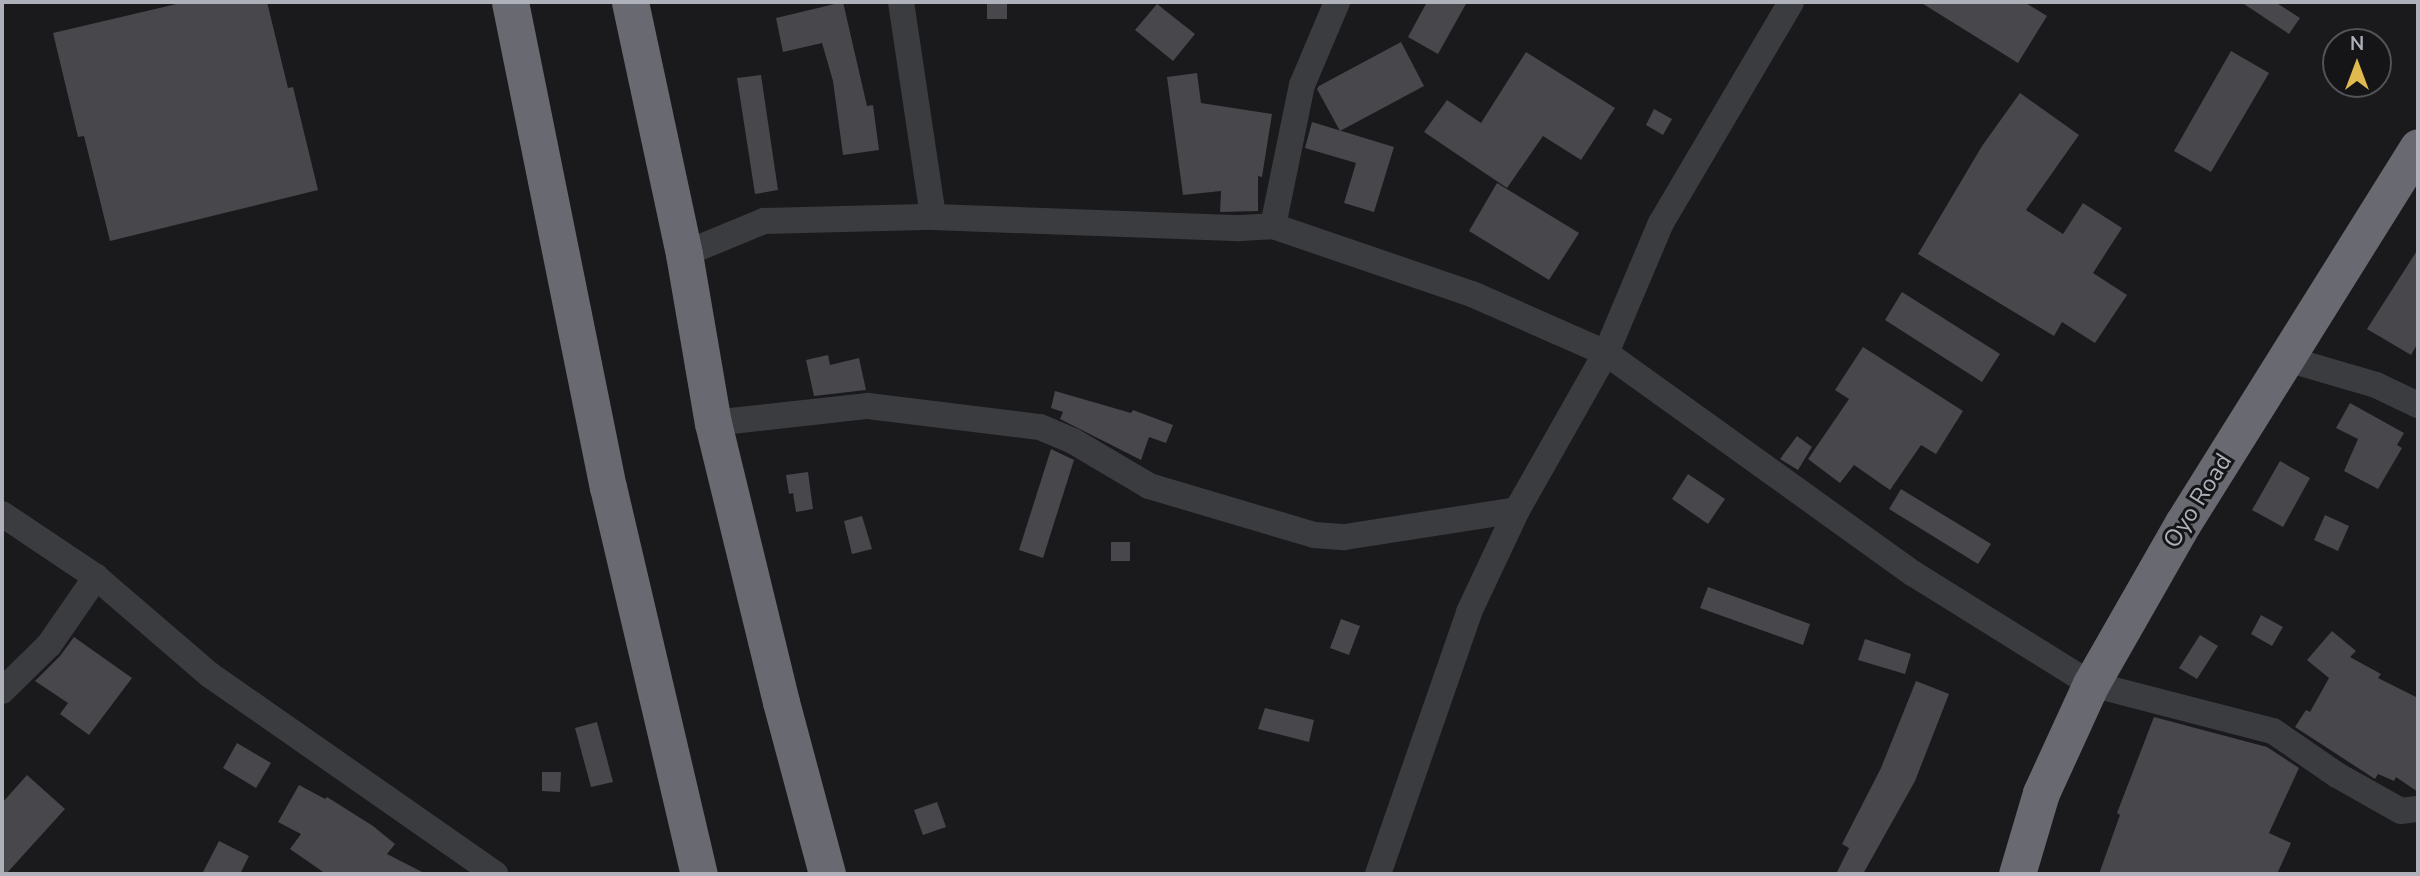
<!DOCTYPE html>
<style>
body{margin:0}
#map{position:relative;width:2420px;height:876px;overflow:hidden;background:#1a1a1c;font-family:"Nunito Sans",sans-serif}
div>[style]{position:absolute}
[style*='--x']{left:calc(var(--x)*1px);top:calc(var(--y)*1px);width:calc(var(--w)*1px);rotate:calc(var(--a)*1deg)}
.building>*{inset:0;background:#47474c}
.minor>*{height:26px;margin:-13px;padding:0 13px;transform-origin:13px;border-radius:13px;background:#3b3c40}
.highway>*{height:37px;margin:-18.5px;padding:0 18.5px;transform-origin:18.5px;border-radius:18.5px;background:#686971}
span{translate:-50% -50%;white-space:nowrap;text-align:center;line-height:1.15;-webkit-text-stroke:6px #151517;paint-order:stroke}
.street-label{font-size:24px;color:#aeb0ba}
.frame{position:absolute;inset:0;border:4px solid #aeb0ba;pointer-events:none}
.north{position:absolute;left:2322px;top:28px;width:70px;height:70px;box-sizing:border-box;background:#151517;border:2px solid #525358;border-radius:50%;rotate:0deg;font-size:19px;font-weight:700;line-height:28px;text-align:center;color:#aeb0ba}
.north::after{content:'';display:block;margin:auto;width:24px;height:32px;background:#e0ba4e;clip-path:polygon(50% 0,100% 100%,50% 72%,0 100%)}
</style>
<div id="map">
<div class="building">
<div style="clip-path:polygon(185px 2px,267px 2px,288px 88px,293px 87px,318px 190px,110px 241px,84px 136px,78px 137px,53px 33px)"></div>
<div style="clip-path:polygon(843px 2px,867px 106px,873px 105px,879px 150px,843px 155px,833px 81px,822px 43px,783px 52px,776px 18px)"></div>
<div style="clip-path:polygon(987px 2px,1007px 2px,1007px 19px,987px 19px)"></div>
<div style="clip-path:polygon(1427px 2px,1467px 2px,1438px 54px,1408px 37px)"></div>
<div style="clip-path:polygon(1920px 2px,2024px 2px,2047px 16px,2018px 63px)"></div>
<div style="clip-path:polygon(2241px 2px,2275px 2px,2300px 18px,2289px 34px)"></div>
<div style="clip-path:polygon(1157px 4px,1195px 34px,1173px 61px,1135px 30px)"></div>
<div style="clip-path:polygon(1401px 42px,1424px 86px,1340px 131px,1317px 89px,1319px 86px)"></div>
<div style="clip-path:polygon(2231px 51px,2269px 73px,2211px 172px,2174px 151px)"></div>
<div style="clip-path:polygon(1526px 52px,1615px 108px,1581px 160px,1543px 136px,1507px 188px,1424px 132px,1447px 100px,1481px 123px)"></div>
<div style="clip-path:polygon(1197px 73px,1201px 103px,1272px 114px,1262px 177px,1258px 176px,1258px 211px,1220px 212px,1221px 191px,1183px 195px,1167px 77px)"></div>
<div style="clip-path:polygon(761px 75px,778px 190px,755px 194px,737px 78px)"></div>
<div style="clip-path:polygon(2020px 93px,2079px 135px,2026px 210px,2063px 234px,2083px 203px,2122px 228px,2093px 273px,2127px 295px,2095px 343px,2062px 322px,2054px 336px,1918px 254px,1982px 146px)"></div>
<div style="clip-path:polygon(1654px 109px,1672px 119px,1663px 135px,1646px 125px)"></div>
<div style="clip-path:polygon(1312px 122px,1394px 147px,1374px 212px,1344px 203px,1356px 163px,1305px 148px)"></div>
<div style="clip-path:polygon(1497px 183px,1579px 233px,1549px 280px,1469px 231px)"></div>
<div style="clip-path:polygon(2418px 249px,2418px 343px,2411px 355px,2367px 329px)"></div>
<div style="clip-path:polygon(1902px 292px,2000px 354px,1982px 382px,1885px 320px)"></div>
<div style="clip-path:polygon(1863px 347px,1963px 411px,1936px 454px,1921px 445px,1890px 490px,1854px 465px,1840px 483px,1808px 459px,1849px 399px,1835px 390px)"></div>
<div style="clip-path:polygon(828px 355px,830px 365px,859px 358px,866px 390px,814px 396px,806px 360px)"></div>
<div style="clip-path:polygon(1055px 391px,1131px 413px,1133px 410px,1173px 425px,1166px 443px,1149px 437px,1141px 460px,1060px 419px,1063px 412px,1051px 408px)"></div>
<div style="clip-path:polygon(2350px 403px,2404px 433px,2397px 445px,2402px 448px,2378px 489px,2344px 471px,2358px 439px,2336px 428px)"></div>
<div style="clip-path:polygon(1797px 436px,1812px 447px,1798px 470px,1780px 459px)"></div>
<div style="clip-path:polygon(1051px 449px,1074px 460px,1043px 558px,1019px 550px)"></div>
<div style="clip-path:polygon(2280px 461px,2310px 478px,2283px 527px,2252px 510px)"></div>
<div style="clip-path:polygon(808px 472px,813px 509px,796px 512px,793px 493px,789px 494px,786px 475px)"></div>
<div style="clip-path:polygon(1688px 474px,1725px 499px,1708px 524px,1672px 499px)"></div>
<div style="clip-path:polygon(1901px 489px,1991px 544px,1978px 564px,1889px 509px)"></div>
<div style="clip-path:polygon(2325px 515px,2349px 526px,2338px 551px,2314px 540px)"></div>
<div style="clip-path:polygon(862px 516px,872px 549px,852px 554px,844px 521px)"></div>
<div style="clip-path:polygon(1111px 542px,1130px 542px,1130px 561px,1111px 561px)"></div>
<div style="clip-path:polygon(1708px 587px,1810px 624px,1803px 645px,1700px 608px)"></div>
<div style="clip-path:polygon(2261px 615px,2283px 627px,2272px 646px,2251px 634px)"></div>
<div style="clip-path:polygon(1341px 619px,1360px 626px,1349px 655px,1330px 648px)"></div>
<div style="clip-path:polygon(2332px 631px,2356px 651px,2350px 657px,2381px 674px,2378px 678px,2418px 698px,2418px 792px,2396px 777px,2394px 781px,2378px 774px,2375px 779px,2295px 727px,2306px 710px,2310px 712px,2329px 678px,2307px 660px)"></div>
<div style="clip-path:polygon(2200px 635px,2218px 646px,2197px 679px,2179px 668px)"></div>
<div style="clip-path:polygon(74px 637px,132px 678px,89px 735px,60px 714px,68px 703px,35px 681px,60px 656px)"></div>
<div style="clip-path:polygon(1865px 639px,1911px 654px,1905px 674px,1858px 660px)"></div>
<div style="clip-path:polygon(1916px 681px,1949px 694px,1915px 781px,1863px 874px,1836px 874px,1849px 848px,1842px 844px,1881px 768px)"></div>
<div style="clip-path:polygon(1265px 708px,1314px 720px,1309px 742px,1258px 729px)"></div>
<div style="clip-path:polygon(2154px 717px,2267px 747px,2299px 768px,2269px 833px,2291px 843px,2277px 874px,2099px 874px,2120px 815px,2117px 813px)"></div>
<div style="clip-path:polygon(597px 722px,613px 782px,591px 787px,575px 728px)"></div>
<div style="clip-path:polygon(237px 743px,271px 763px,256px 788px,223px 768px)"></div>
<div style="clip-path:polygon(542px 772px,561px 772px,560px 792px,542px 791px)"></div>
<div style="clip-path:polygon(27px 775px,65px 809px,6px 874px,2px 874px,2px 803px)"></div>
<div style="clip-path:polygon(299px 785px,325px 799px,327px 797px,373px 826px,395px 844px,387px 854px,426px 874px,326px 874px,290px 849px,301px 834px,278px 822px)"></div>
<div style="clip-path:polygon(937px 802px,946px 827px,923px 835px,914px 810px)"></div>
<div style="clip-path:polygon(219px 841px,249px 856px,240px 874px,202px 874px)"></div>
</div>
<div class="minor">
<div style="--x:901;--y:2;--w:217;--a:81.5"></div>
<div style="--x:1273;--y:226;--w:144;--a:-78.4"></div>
<div style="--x:1302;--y:85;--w:90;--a:-67.1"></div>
<div style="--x:684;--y:254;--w:87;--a:-22.4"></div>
<div style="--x:764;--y:221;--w:169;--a:-1.4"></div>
<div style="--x:933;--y:217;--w:307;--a:2.1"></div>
<div style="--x:1240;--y:228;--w:33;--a:-3"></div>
<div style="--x:1273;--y:226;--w:210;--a:18.9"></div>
<div style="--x:1472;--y:294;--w:146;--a:23.8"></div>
<div style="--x:1606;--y:353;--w:379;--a:35.7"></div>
<div style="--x:1914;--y:574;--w:208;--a:31.9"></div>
<div style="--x:2091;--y:684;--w:188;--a:14.5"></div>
<div style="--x:2273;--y:731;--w:78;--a:34.5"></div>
<div style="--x:2337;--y:775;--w:73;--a:29.4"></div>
<div style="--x:2401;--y:811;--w:17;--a:-7"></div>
<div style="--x:2287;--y:359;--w:93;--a:16.3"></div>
<div style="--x:2376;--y:385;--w:47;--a:25.5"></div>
<div style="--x:713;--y:423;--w:156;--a:-6.3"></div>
<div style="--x:868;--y:406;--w:173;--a:7"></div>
<div style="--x:1040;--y:427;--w:36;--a:23"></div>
<div style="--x:1073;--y:441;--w:88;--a:30.6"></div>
<div style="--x:1149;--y:486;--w:172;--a:16.5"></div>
<div style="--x:1314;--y:535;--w:31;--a:4"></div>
<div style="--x:1345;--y:537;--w:174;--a:-8.9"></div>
<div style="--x:2;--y:514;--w:113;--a:33.8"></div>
<div style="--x:96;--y:577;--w:150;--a:40.7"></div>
<div style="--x:210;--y:675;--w:348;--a:34.9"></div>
<div style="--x:2;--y:691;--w:66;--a:-44.4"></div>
<div style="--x:49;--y:645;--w:83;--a:-55.3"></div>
<div style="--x:1378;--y:874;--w:277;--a:-70.8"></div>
<div style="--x:1469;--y:612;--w:113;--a:-64.8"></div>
<div style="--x:1517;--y:510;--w:180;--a:-60.5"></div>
<div style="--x:1606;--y:353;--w:141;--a:-67.1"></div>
<div style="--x:1661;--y:223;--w:256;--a:-59.5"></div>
</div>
<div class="highway">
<div style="--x:510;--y:2;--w:495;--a:78.6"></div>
<div style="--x:608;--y:487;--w:398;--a:76.8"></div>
<div style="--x:630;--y:2;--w:258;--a:77.9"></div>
<div style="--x:684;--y:254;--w:171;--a:80.3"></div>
<div style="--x:713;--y:423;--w:287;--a:76.3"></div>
<div style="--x:781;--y:702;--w:178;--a:75"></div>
<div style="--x:2017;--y:874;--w:84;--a:-73.5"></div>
<div style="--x:2041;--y:793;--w:120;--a:-65.4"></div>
<div style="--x:2091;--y:684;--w:185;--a:-60.3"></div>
<div style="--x:2183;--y:523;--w:443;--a:-58"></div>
</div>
<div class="street-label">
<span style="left:2198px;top:501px;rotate:-58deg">Oyo Road</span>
</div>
<div class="frame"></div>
<div class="north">N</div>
</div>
